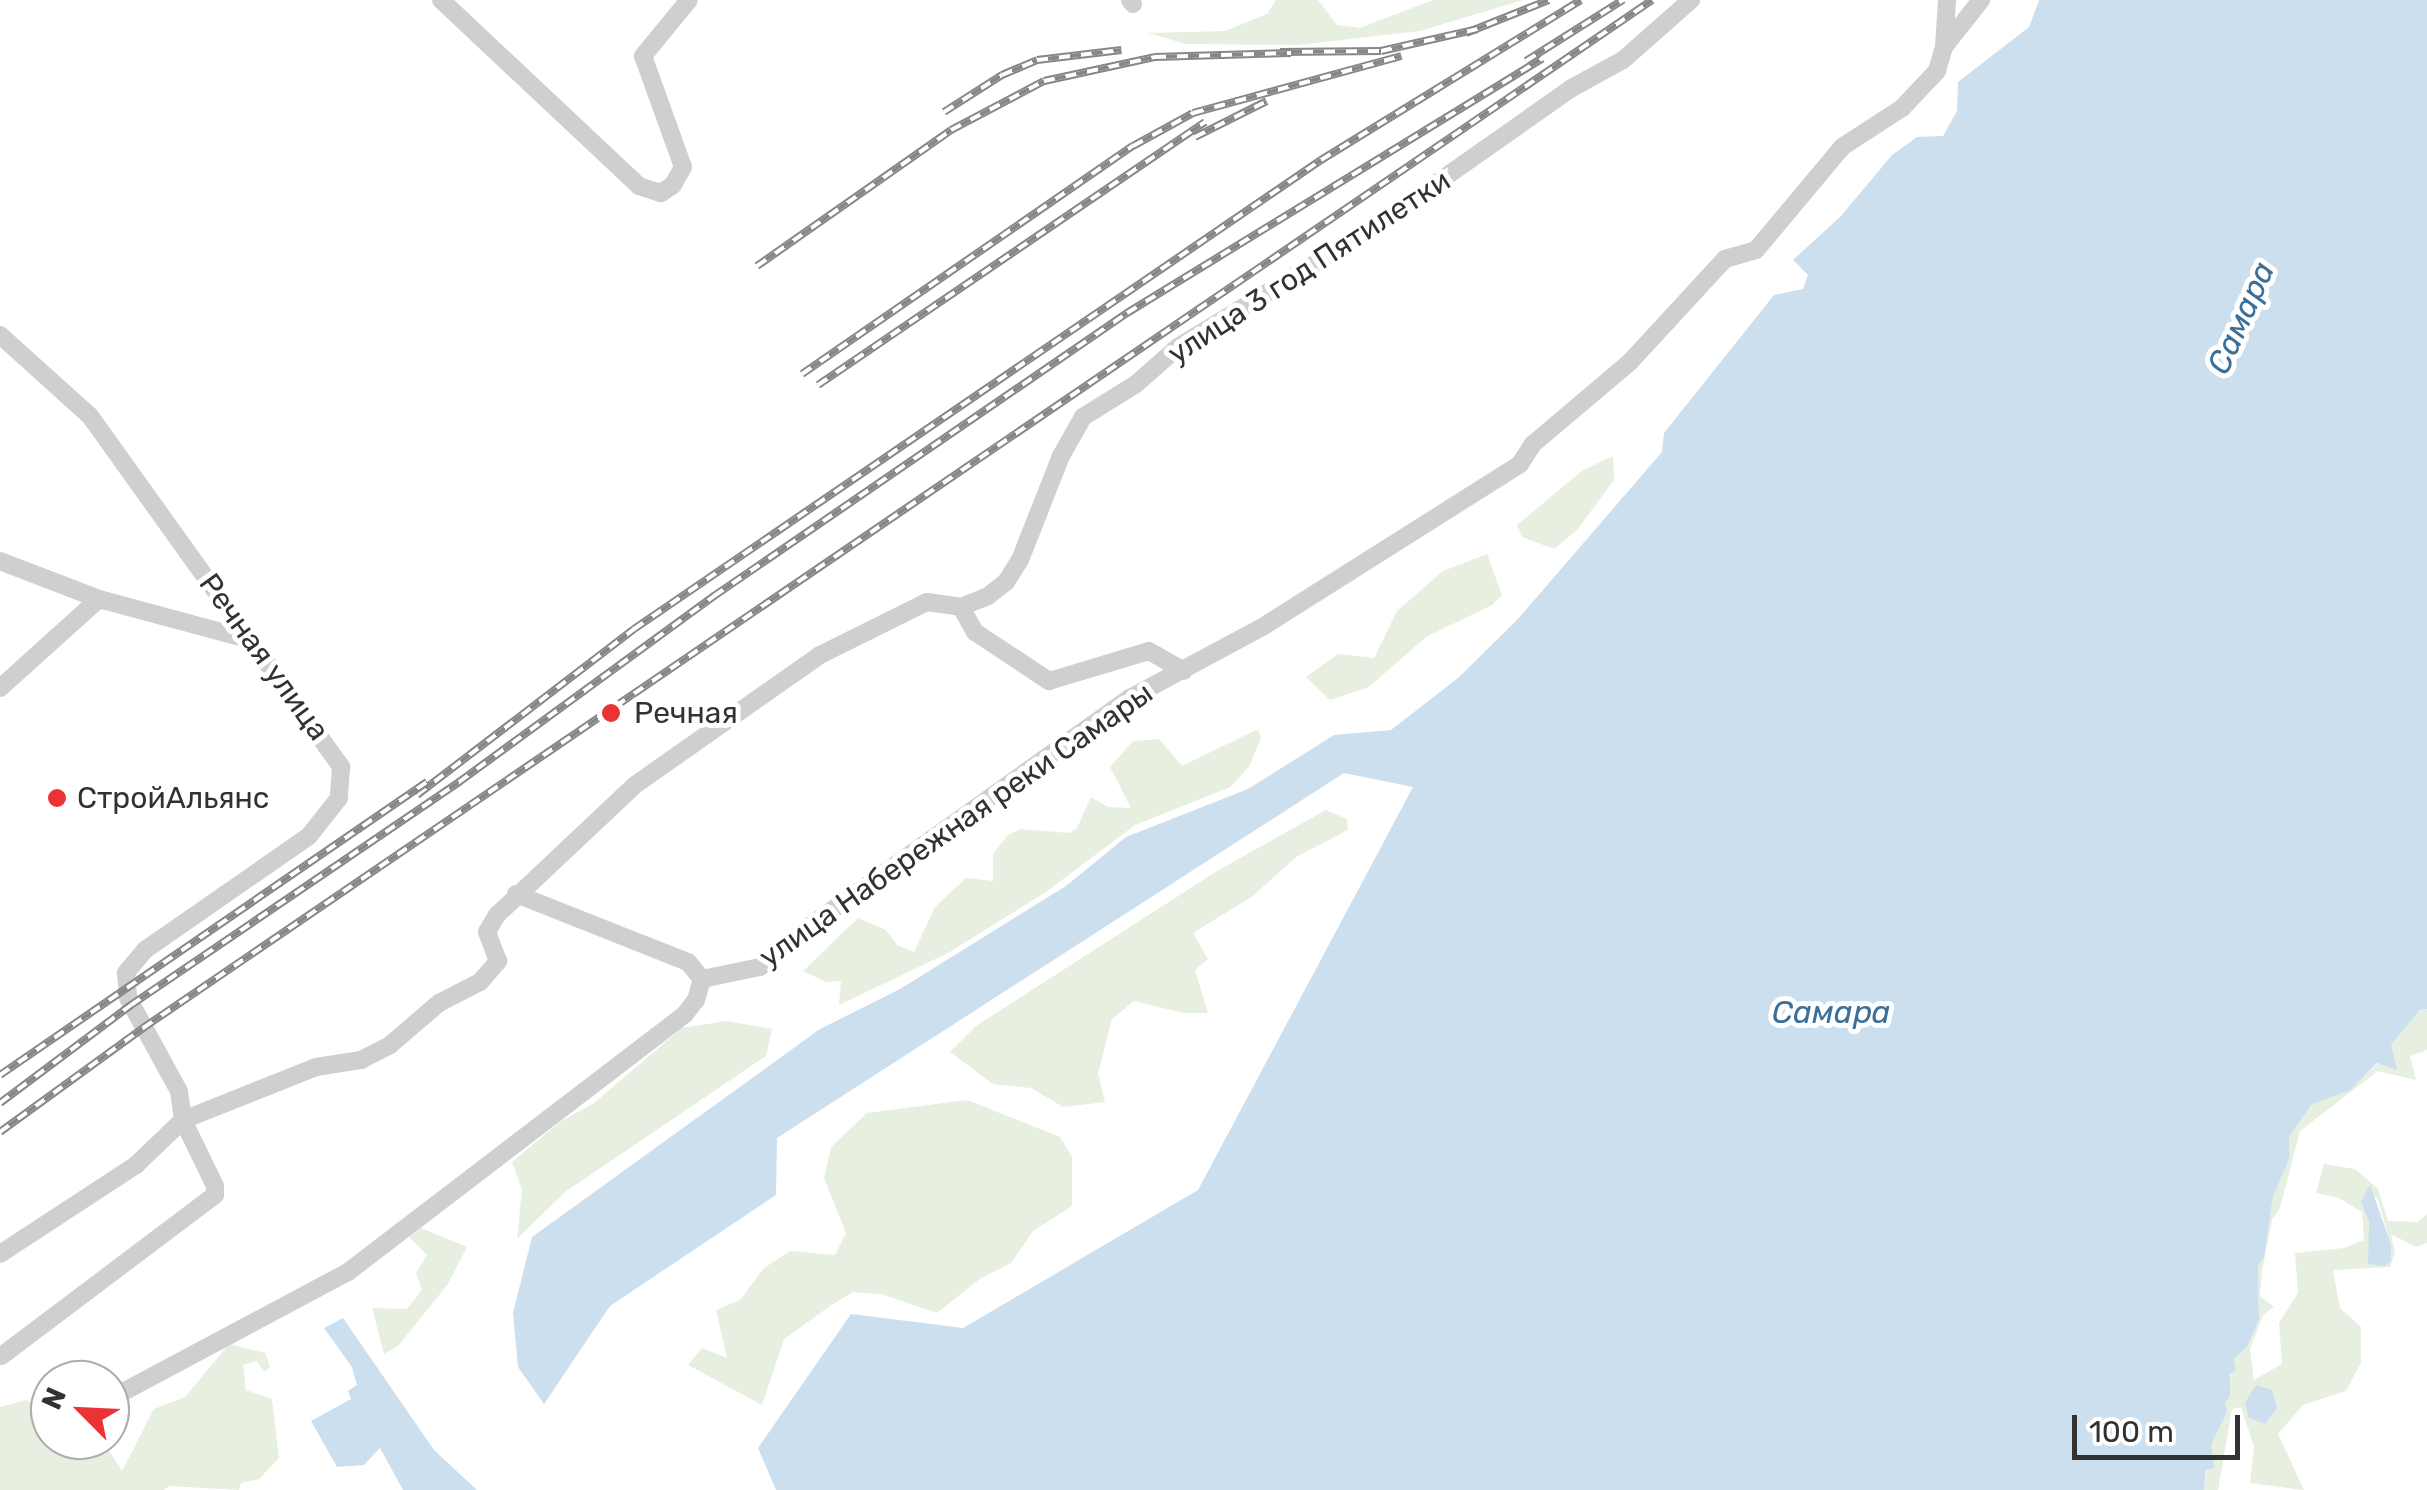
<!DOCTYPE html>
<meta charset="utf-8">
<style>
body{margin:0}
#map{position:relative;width:2427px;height:1490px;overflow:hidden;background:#fff;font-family:Rubik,sans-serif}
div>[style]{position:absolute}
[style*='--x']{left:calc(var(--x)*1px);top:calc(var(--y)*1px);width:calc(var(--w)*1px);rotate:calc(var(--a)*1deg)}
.green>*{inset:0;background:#e7efe0}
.water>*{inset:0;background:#ccdfee}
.minor>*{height:18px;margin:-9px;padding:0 9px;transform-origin:9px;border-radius:9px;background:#cfcfcf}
.rail>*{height:8px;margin-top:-4px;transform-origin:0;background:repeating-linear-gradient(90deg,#fff 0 11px,#878787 0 22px);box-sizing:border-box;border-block:2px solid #878787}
.dots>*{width:28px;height:28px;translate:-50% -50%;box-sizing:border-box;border:5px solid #fff;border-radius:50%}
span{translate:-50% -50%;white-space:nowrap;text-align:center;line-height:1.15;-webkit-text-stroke:10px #fff;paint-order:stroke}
.street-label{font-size:30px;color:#323232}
.poi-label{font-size:30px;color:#323232}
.left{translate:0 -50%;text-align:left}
.water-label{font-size:32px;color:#3c6f98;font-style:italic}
.north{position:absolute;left:30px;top:1360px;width:100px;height:100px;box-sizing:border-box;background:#fff;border:2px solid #adadad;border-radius:50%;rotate:294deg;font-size:28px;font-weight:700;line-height:40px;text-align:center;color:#323232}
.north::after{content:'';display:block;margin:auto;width:35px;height:45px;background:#eb3235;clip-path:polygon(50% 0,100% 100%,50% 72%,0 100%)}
.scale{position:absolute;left:2072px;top:1415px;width:168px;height:45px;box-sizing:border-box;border:5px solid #323232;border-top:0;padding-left:12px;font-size:30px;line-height:35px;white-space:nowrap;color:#323232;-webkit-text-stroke:8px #fff;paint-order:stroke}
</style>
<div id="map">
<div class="green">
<div style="clip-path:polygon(1276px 0,1318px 0,1337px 25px,1360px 28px,1433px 0,1523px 0,1420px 31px,1297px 45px,1186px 44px,1148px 33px,1225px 31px,1267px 14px)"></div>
<div style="clip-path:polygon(1613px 456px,1614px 480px,1577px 530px,1554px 549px,1522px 537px,1517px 525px,1583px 470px)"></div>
<div style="clip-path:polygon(1487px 554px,1502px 595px,1492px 605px,1426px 637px,1369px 687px,1330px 700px,1306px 677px,1338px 654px,1374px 658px,1397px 611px,1443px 571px)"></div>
<div style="clip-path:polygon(1258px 729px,1261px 738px,1249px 767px,1230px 787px,1135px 825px,1046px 892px,948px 953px,839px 1005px,841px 981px,826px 982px,803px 971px,858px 918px,886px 930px,897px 945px,914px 952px,935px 907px,966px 878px,993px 881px,993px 854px,1008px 835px,1020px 829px,1069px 833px,1077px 828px,1091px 797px,1108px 807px,1131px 808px,1110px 767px,1133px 741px,1159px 739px,1182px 766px)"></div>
<div style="clip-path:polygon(1326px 810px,1347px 819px,1348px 830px,1296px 857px,1253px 896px,1193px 933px,1208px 959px,1195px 970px,1208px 1013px,1184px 1013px,1134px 1001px,1112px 1019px,1098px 1073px,1105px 1102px,1063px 1107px,1031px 1088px,993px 1084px,950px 1052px,976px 1026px,1217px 871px)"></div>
<div style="clip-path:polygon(evenodd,2422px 1008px,2427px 1009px,2427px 1050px,2410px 1056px,2416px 1080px,2378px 1071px,2300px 1131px,2280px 1208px,2272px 1220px,2262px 1271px,2260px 1296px,2274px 1307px,2263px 1315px,2250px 1349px,2254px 1380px,2282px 1364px,2279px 1323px,2298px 1293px,2295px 1253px,2344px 1248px,2364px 1240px,2362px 1212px,2339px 1198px,2316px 1193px,2324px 1164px,2355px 1169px,2378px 1189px,2388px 1221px,2418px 1222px,2427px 1214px,2427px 1243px,2416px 1247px,2391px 1234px,2395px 1253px,2390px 1267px,2333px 1270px,2340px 1308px,2361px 1327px,2361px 1362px,2346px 1391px,2303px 1405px,2278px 1434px,2304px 1490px,2250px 1483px,2254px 1447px,2241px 1407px,2232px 1409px,2218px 1490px,2204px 1490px,2211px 1444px,2227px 1412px,2225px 1402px,2234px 1359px,2247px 1347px,2259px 1320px,2258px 1265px,2264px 1258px,2273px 1197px,2290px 1157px,2289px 1137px,2312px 1104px,2352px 1086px,2381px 1061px,2394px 1069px,2390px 1044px,2422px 1008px,2377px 1197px,2391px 1244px,2369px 1264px,2369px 1222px,2361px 1202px,2377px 1197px)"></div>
<div style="clip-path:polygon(726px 1021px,772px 1029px,766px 1056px,565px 1192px,517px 1239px,522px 1190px,512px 1162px,560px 1122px,594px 1103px,682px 1028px)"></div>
<div style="clip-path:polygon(967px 1100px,1060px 1137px,1072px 1157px,1072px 1206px,1033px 1231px,1011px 1263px,981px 1278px,937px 1313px,881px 1294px,853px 1292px,830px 1306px,784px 1339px,762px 1405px,688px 1365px,702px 1348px,727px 1358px,716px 1310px,740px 1300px,764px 1268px,790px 1251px,835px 1255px,846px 1233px,824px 1178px,831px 1147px,867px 1113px)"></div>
<div style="clip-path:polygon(421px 1228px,467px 1247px,448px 1284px,398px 1346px,384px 1354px,372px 1308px,407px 1309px,422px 1290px,416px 1273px,427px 1255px,409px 1237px)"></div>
<div style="clip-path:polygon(229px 1344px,265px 1353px,270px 1367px,264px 1372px,257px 1361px,243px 1365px,246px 1390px,272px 1399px,279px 1458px,259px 1479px,241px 1483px,239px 1490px,169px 1486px,164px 1490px,0 1490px,0 1407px,26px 1400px,50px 1408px,50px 1440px,69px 1440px,72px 1444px,102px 1440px,122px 1471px,154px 1409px,185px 1397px)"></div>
</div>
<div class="water">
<div style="clip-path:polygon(2039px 0,2427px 0,2427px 1009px,2421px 1009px,2391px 1044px,2397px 1070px,2377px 1063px,2350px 1090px,2312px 1104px,2289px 1137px,2290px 1157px,2273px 1197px,2264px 1258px,2258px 1265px,2259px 1320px,2247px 1347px,2234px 1359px,2236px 1370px,2230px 1374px,2230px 1397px,2225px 1402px,2227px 1412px,2211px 1445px,2214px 1468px,2206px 1470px,2204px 1490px,776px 1490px,758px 1448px,851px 1314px,963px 1328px,1198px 1190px,1413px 787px,1344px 773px,777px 1138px,776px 1195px,610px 1306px,544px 1404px,518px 1367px,513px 1313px,532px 1237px,820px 1029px,900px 989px,1066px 886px,1126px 837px,1248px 789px,1334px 735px,1391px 730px,1458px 678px,1517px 620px,1662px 452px,1664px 433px,1774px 295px,1803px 289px,1808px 275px,1793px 260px,1841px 216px,1892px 155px,1917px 137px,1943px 136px,1957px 111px,1958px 82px,2029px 27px)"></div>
<div style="clip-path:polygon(2370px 1185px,2391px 1244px,2391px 1261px,2385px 1266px,2368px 1264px,2369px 1222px,2361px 1202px)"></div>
<div style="clip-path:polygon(343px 1318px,434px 1450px,477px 1490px,403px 1490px,380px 1448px,364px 1465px,337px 1467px,311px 1421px,351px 1399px,348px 1391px,357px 1385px,352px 1367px,324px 1328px)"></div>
<div style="clip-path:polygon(2256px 1385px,2272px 1390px,2277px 1408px,2265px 1424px,2249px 1418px,2245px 1403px)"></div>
</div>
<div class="minor">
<div style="--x:441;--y:0;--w:272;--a:43.2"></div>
<div style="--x:639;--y:186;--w:23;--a:18"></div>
<div style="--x:661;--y:193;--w:14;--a:-34"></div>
<div style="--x:673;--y:185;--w:21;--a:-61"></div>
<div style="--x:683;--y:167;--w:118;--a:-109.8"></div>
<div style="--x:643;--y:56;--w:72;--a:-50.6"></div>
<div style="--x:1130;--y:0;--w:5;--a:53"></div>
<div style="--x:1944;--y:47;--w:47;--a:-86.3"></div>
<div style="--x:0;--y:335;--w:121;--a:42"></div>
<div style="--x:90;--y:416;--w:432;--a:54.4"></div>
<div style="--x:341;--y:767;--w:31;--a:94"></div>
<div style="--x:339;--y:798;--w:48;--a:128.3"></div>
<div style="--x:309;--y:836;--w:200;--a:145.2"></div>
<div style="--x:145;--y:950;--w:30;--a:130"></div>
<div style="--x:126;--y:973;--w:25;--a:85"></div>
<div style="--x:128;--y:998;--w:106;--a:61.3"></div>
<div style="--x:179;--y:1091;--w:29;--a:82"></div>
<div style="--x:183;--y:1120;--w:73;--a:64.1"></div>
<div style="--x:215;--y:1186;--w:9;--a:90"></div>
<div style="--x:215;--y:1195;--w:268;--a:143"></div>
<div style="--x:0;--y:561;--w:106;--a:21"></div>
<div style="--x:99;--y:599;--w:157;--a:15.1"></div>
<div style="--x:961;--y:607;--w:29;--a:61"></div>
<div style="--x:975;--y:632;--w:89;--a:33.5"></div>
<div style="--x:1049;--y:681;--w:104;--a:-16.7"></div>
<div style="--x:1149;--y:651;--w:40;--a:29.7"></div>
<div style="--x:0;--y:688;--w:133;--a:-42"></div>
<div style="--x:516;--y:894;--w:185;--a:21.6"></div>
<div style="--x:688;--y:962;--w:22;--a:51"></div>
<div style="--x:0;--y:1254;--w:163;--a:-33.2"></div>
<div style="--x:136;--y:1165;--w:65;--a:-43.8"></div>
<div style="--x:183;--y:1120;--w:143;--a:-21.7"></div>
<div style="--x:316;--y:1067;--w:46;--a:-8.8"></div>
<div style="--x:361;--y:1060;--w:33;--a:-27"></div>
<div style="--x:390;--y:1045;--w:65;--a:-40.6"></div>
<div style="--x:439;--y:1003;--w:46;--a:-27.1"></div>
<div style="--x:480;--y:982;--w:28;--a:-49"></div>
<div style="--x:498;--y:961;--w:31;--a:-111"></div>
<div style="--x:487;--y:932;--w:20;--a:-60"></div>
<div style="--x:497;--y:915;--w:190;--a:-43.3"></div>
<div style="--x:635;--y:785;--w:226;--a:-35.1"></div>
<div style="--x:820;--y:655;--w:119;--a:-26.4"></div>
<div style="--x:927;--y:602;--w:34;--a:8"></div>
<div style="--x:961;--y:607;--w:29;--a:-22"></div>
<div style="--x:988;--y:596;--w:23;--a:-38"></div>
<div style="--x:1006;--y:582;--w:26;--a:-58"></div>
<div style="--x:1020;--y:560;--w:112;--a:-68.5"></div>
<div style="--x:1061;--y:456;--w:45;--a:-60.6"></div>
<div style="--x:1083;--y:417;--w:62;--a:-31.9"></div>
<div style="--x:1136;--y:384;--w:56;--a:-41.4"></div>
<div style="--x:1178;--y:347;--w:218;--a:-31.3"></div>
<div style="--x:1364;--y:234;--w:252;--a:-35.1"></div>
<div style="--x:1570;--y:89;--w:60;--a:-28.7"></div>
<div style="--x:1623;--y:60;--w:91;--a:-41.4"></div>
<div style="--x:110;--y:1399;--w:270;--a:-28.1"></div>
<div style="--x:348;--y:1272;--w:424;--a:-37.4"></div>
<div style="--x:685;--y:1014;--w:18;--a:-52"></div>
<div style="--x:696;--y:1000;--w:22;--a:-74"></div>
<div style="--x:702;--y:979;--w:59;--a:-11.7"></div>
<div style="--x:760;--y:967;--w:61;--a:-39.7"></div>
<div style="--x:807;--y:928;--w:397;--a:-35.5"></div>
<div style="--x:1130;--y:698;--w:152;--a:-28.2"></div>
<div style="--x:1264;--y:626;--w:303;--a:-32.3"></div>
<div style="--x:1520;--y:464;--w:24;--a:-57"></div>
<div style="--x:1533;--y:444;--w:126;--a:-40.2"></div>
<div style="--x:1629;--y:363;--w:142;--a:-47.3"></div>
<div style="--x:1725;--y:259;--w:32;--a:-16"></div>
<div style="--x:1756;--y:250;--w:134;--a:-50.1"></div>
<div style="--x:1842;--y:147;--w:72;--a:-33"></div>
<div style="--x:1902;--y:108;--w:51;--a:-46.6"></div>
<div style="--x:1937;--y:71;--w:25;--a:-74"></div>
<div style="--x:1944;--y:47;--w:60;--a:-51.8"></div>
</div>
<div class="rail">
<div style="--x:1466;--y:33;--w:89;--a:-21.7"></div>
<div style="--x:1280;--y:52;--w:101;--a:-0.6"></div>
<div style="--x:1381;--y:51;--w:99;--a:-12.8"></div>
<div style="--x:1526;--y:61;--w:115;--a:-32.2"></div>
<div style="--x:944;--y:112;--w:69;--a:-32.5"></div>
<div style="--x:1002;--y:75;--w:38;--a:-23"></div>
<div style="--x:1037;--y:60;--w:85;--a:-6.8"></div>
<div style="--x:1195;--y:137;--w:80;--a:-26.6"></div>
<div style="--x:757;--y:266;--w:237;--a:-35"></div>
<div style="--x:951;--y:130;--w:105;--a:-27.8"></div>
<div style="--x:1044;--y:81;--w:114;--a:-12.2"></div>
<div style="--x:1155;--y:57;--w:136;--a:-1.7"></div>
<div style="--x:802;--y:374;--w:402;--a:-34.6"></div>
<div style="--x:1133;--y:146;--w:68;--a:-28.8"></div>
<div style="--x:1193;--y:113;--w:216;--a:-15.3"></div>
<div style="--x:818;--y:385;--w:468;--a:-34.2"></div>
<div style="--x:417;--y:795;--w:273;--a:-37.4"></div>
<div style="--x:634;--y:629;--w:832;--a:-34.32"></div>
<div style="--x:1321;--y:160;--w:305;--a:-31.6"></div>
<div style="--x:0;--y:1075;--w:518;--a:-34.46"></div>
<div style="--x:0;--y:1103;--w:164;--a:-36.8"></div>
<div style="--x:131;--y:1005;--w:397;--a:-34.2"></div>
<div style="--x:459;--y:782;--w:316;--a:-36.1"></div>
<div style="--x:714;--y:596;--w:501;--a:-34.42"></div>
<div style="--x:1127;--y:313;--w:487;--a:-31.5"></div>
<div style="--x:0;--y:1132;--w:177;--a:-36"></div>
<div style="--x:143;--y:1028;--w:1826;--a:-34.26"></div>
</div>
<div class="dots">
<div style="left:611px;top:713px;background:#eb3235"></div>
<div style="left:57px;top:798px;background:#eb3235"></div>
</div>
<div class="street-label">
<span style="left:1309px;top:267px;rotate:-33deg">улица 3 год Пятилетки</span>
<span style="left:264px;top:657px;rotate:54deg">Речная улица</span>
<span style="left:956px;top:825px;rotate:-35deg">улица Набережная реки Самары</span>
</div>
<div class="poi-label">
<span class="left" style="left:634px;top:713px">Речная</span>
<span class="left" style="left:77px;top:798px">СтройАльянс</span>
</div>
<div class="water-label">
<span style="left:2241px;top:318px;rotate:-66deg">Самара</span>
<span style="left:1831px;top:1012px">Самара</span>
</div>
<div class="north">N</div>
<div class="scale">100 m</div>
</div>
